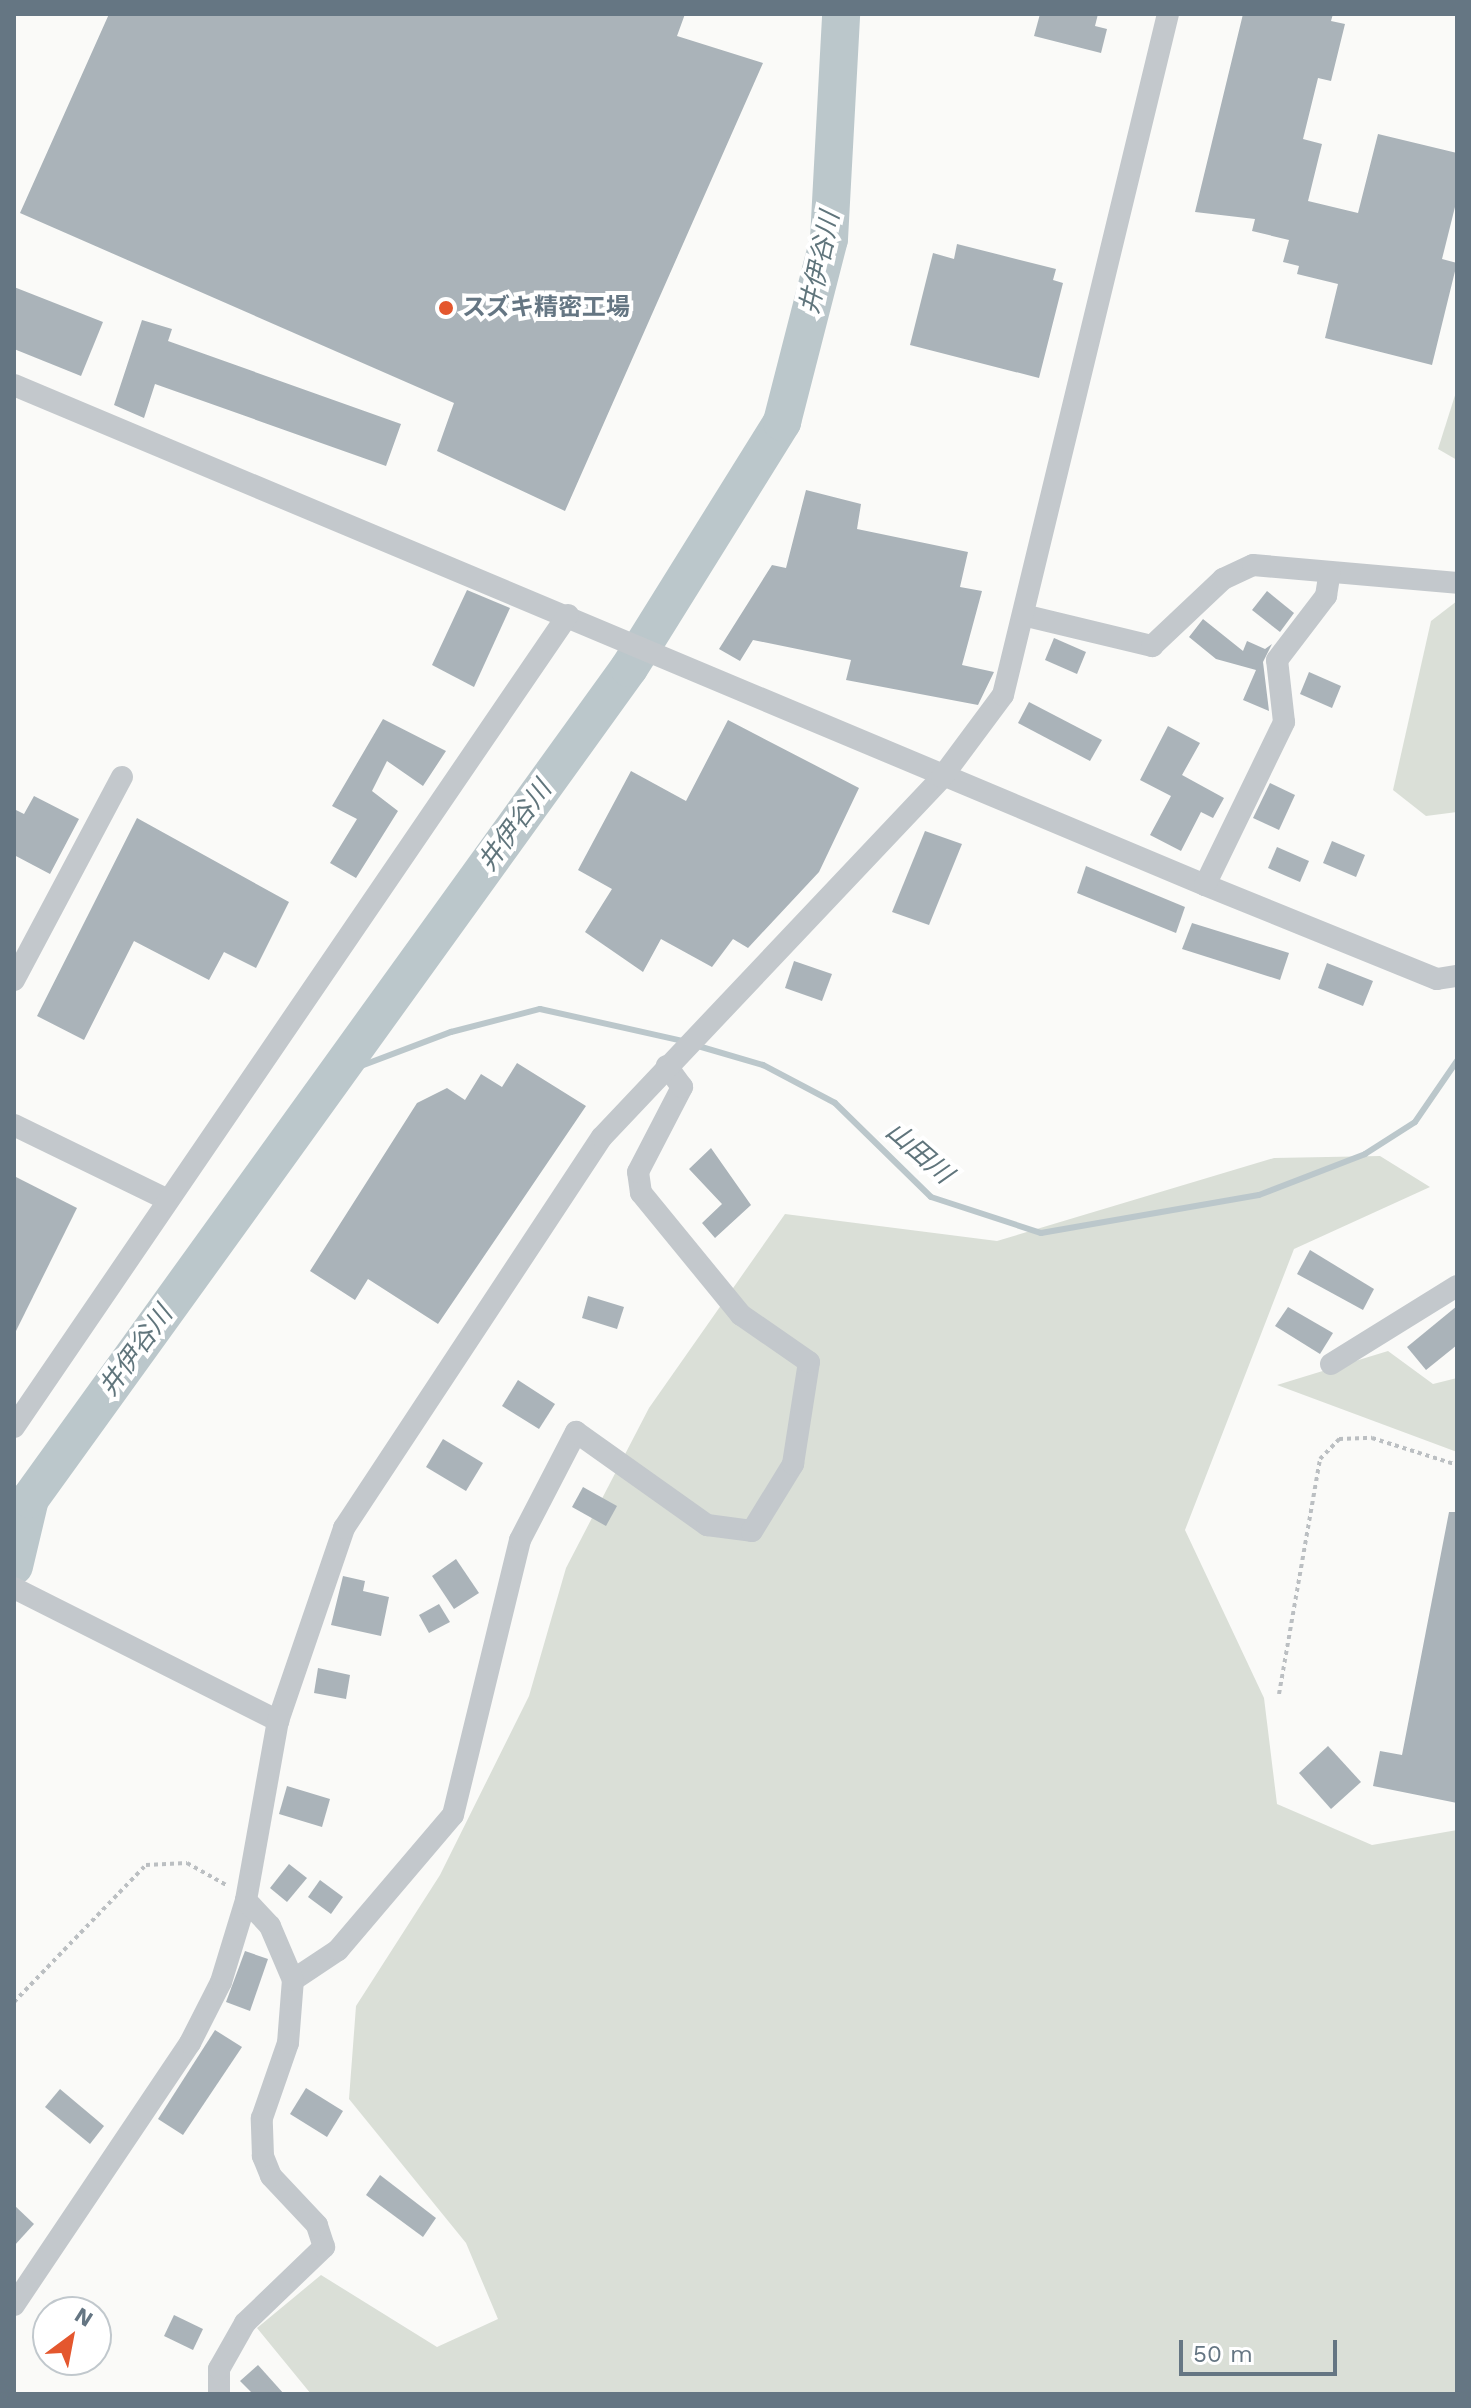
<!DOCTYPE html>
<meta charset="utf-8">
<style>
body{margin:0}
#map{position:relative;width:1471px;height:2408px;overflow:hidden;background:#fafaf8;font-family:"Work Sans","Noto Sans JP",sans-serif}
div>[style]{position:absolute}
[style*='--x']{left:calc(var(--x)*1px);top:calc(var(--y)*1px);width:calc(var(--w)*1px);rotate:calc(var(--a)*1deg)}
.green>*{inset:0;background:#dadfd7}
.stream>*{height:6px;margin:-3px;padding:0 3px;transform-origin:3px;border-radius:3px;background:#bbc7cb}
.river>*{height:38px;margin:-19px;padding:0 19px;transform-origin:19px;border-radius:19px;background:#bbc7cb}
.building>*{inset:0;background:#aab3b9}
.path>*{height:4px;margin-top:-2px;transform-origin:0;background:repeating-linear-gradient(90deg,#bbbfc2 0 4px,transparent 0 8px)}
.minor>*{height:22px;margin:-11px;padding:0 11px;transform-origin:11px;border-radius:11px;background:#c3c8cc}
.dots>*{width:22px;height:22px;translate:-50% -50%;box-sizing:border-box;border:4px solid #fff;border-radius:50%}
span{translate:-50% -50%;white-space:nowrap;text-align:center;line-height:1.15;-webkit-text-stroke:8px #fff;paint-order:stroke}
.poi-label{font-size:24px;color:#657683;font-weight:700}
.left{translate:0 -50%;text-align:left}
.water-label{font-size:26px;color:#60757c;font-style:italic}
.frame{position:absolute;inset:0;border:16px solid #657683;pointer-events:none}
.north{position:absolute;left:32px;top:2296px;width:80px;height:80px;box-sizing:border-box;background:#fff;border:2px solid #c1c8cd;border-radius:50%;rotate:32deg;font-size:22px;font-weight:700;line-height:32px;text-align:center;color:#657683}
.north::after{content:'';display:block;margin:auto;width:28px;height:36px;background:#e4572e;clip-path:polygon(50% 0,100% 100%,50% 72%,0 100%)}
.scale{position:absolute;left:1179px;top:2340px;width:158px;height:36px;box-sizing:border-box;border:4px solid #657683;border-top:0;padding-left:10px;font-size:24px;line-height:28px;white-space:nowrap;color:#657683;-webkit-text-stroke:6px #fff;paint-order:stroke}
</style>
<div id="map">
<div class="green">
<div style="clip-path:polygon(1457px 389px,1457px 460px,1438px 449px)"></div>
<div style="clip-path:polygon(1457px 601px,1457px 812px,1426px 816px,1393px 790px,1431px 621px)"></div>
<div style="clip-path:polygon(1380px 1156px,1430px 1187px,1294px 1249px,1185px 1530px,1264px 1698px,1277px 1804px,1372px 1845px,1457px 1830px,1457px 2394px,311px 2394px,257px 2328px,321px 2275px,437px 2347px,498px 2319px,466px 2243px,349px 2099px,356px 2006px,440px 1875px,529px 1696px,566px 1568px,649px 1408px,785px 1214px,997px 1241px,1274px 1158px)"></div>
<div style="clip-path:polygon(1388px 1351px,1433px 1384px,1457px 1378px,1457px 1452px,1277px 1385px)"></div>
</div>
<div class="stream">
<div style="--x:698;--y:1046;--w:68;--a:16.3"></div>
<div style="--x:763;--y:1065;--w:81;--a:27.8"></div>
<div style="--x:835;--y:1103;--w:134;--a:44.4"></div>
<div style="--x:931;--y:1197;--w:116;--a:18.1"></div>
<div style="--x:1041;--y:1233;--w:221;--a:-9.9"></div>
<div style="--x:1259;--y:1195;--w:114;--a:-21.1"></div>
<div style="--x:1365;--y:1154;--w:59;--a:-32.6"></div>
<div style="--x:1415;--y:1122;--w:74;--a:-55.5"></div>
<div style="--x:337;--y:1075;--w:122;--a:-20.7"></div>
<div style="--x:451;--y:1032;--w:92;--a:-14.5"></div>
<div style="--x:540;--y:1009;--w:147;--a:12.6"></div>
</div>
<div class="river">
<div style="--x:14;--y:1566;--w:69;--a:-76.6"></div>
<div style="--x:30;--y:1499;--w:1024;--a:-54.22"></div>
<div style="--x:629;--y:668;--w:290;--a:-58.1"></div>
<div style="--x:782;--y:422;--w:189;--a:-75.6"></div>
<div style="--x:829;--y:239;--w:225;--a:-86.9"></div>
</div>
<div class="building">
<div style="clip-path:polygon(109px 14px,685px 14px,677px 36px,763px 63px,565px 511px,437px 451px,454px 403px,20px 213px)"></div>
<div style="clip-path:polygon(1040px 14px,1098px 14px,1095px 26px,1107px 29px,1101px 53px,1034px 36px)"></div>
<div style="clip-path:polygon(1243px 14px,1333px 14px,1331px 21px,1345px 24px,1331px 81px,1318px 78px,1303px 139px,1322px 144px,1308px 201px,1358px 213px,1378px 134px,1457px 153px,1457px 199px,1442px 259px,1457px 263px,1432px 365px,1325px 338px,1338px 284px,1297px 274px,1299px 266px,1283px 262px,1289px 240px,1252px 231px,1255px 219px,1195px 212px)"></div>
<div style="clip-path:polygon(957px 244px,1056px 269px,1053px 280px,1063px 283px,1039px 378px,910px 345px,933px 253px,954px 259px)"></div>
<div style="clip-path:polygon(14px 287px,103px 322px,81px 376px,14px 349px)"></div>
<div style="clip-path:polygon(142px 320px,172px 329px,168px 341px,401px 424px,386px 466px,155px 384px,144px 418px,114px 405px)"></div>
<div style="clip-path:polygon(806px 490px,861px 504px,857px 529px,968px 552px,960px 587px,982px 591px,962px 665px,994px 672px,978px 705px,846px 680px,851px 660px,753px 640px,740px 661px,719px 649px,772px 565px,786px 568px)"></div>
<div style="clip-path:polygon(467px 590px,510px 608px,474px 687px,432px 665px)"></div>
<div style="clip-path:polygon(1267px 591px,1294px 613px,1280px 632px,1252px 610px)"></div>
<div style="clip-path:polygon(1203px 619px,1243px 651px,1247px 641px,1265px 649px,1272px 644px,1263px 662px,1269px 711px,1243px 700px,1256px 670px,1216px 659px,1189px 637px)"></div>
<div style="clip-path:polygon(1054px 638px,1086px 652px,1077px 674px,1045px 660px)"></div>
<div style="clip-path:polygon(1309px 672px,1341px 686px,1332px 708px,1300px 694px)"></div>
<div style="clip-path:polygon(1029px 702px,1102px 740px,1090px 761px,1018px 723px)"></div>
<div style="clip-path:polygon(383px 719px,446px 751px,423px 786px,387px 761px,372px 791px,398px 811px,356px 878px,330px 863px,357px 819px,332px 806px)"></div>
<div style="clip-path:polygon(728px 720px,859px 788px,819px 872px,748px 948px,733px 939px,712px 967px,661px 939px,643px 972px,585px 932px,612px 889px,578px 870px,631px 771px,686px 801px)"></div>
<div style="clip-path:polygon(1168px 726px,1200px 743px,1182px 775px,1224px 798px,1213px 818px,1201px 812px,1181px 851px,1150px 835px,1171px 796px,1140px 780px)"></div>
<div style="clip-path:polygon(1270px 783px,1295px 795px,1279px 830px,1253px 818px)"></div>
<div style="clip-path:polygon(34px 796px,79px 819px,50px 874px,14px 855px,14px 809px,24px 814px)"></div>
<div style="clip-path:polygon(137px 818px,289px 902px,256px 968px,224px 952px,209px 980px,134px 941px,84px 1040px,37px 1016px)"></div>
<div style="clip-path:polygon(925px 831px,962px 844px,929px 925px,892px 912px)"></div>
<div style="clip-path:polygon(1332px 841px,1365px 855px,1356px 877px,1323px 863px)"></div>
<div style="clip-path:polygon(1277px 847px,1309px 861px,1300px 882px,1268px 868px)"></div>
<div style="clip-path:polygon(1086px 866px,1185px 907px,1176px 933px,1077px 893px)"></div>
<div style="clip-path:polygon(1192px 923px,1289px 953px,1280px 980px,1182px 949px)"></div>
<div style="clip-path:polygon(794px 961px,832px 974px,822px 1001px,785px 988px)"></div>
<div style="clip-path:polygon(1327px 963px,1373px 981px,1363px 1006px,1318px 988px)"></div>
<div style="clip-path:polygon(517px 1063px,586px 1106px,438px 1324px,368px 1279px,355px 1300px,310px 1271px,417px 1103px,447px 1088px,465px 1100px,481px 1074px,502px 1087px)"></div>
<div style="clip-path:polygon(711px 1148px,751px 1205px,715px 1238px,702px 1223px,722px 1204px,689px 1169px)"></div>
<div style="clip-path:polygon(14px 1176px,77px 1208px,14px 1335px)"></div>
<div style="clip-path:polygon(1310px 1250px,1374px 1289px,1363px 1310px,1297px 1274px)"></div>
<div style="clip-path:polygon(588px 1296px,624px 1307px,617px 1329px,582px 1318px)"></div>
<div style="clip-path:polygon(1457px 1306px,1457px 1345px,1426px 1370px,1407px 1347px)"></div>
<div style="clip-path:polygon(1288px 1307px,1333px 1333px,1320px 1354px,1275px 1326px)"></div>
<div style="clip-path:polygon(518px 1380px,555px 1404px,539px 1429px,502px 1406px)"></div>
<div style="clip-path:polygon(443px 1439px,483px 1463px,466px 1491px,426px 1467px)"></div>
<div style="clip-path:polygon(583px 1487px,617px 1506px,606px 1526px,572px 1507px)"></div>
<div style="clip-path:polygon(1449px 1512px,1457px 1512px,1457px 1803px,1373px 1786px,1380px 1751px,1402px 1755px)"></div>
<div style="clip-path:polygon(456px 1559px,479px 1593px,454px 1609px,432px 1576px)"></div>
<div style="clip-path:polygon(343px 1576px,365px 1581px,363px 1591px,389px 1597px,381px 1636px,331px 1625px)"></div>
<div style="clip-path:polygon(439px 1604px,450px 1622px,429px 1633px,419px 1615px)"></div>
<div style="clip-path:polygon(318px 1668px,350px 1675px,346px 1699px,314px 1693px)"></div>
<div style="clip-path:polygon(1328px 1746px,1361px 1782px,1331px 1809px,1299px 1773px)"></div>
<div style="clip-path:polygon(287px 1786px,330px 1799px,322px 1827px,279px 1814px)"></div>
<div style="clip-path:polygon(289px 1864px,307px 1878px,287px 1902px,270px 1888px)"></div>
<div style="clip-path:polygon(320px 1880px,343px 1897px,331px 1914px,308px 1897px)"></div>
<div style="clip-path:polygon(245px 1951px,268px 1959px,250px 2011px,226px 2002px)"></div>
<div style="clip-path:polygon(215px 2030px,242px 2047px,183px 2135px,158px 2119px)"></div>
<div style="clip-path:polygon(306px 2088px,343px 2111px,327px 2137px,290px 2114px)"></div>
<div style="clip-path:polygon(60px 2089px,104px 2126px,90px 2144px,45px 2107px)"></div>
<div style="clip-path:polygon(380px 2175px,436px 2218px,423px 2237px,366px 2195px)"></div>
<div style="clip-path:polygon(14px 2205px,34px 2224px,14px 2246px)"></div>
<div style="clip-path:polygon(174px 2315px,203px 2329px,193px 2350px,164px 2336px)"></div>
<div style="clip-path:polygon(258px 2365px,284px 2394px,253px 2394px,240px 2381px)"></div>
</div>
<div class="path">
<div style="--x:1279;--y:1694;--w:239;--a:-80.1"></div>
<div style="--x:1320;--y:1459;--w:28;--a:-46"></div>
<div style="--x:1339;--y:1439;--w:33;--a:-2"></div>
<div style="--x:1372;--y:1438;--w:89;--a:17.6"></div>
<div style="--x:14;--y:2002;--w:190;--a:-46.1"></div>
<div style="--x:146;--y:1865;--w:41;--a:-2.8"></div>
<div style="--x:187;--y:1863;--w:47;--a:29.3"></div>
</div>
<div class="minor">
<div style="--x:14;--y:385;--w:1292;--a:22.77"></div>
<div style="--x:1205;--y:885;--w:250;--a:22.1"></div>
<div style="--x:1437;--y:979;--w:20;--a:-9"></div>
<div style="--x:1027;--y:616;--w:129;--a:13.5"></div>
<div style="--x:1152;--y:646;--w:98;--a:-43.3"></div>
<div style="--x:1223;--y:579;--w:33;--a:-25"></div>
<div style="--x:1253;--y:565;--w:205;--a:5"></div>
<div style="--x:1205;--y:885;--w:181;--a:-64.1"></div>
<div style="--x:1284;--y:722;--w:62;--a:-96.4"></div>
<div style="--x:1277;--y:660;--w:81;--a:-52.6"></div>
<div style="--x:1326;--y:596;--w:24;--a:-81"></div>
<div style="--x:14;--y:980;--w:230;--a:-62"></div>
<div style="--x:14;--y:1125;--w:167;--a:26"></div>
<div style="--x:1331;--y:1364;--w:148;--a:-31.8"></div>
<div style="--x:14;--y:1427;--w:983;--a:-55.7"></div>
<div style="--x:14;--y:1588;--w:296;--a:26.7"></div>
<div style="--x:293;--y:1980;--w:54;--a:-33.7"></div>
<div style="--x:338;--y:1950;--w:177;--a:-49.6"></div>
<div style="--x:453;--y:1815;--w:283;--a:-76.3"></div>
<div style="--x:520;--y:1540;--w:122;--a:-62.6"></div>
<div style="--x:576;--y:1432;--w:161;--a:35.4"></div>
<div style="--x:707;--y:1525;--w:45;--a:7.6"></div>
<div style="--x:752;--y:1531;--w:79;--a:-58.5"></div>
<div style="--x:793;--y:1464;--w:103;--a:-81.1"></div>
<div style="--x:809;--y:1362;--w:83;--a:-145.3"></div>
<div style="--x:741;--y:1315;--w:158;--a:-129.3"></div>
<div style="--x:641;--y:1193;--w:21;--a:-98"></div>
<div style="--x:638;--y:1172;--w:96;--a:-62.6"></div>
<div style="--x:682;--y:1087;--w:26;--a:-126"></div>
<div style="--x:14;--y:2305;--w:316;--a:-56.1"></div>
<div style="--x:190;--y:2043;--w:68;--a:-63.1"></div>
<div style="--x:221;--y:1982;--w:86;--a:-73"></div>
<div style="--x:246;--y:1900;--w:182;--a:-79.9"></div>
<div style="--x:278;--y:1721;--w:204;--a:-71.1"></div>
<div style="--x:344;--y:1528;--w:468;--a:-56.6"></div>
<div style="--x:602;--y:1137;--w:495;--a:-46.6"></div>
<div style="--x:942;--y:777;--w:102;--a:-53.4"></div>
<div style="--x:1003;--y:695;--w:701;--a:-76.38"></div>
<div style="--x:219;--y:2394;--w:25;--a:-90"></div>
<div style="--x:219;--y:2369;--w:53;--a:-60.5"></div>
<div style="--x:245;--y:2323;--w:110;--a:-43.9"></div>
<div style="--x:324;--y:2247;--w:23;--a:-108"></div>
<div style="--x:317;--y:2225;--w:67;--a:-133.2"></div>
<div style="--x:271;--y:2176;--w:22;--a:-112"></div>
<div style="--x:263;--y:2156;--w:38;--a:-92"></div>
<div style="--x:262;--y:2118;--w:79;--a:-70.9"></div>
<div style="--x:288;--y:2043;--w:63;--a:-85.5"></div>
<div style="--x:293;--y:1980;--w:59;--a:-113.1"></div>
<div style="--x:270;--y:1926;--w:35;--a:-133"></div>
</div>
<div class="dots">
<div style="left:446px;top:308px;background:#e4572e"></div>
</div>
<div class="poi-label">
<span class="left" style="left:462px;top:308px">スズキ精密工場</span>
</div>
<div class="water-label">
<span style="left:820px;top:263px;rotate:-78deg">井伊谷川</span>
<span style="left:515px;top:826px;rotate:-54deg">井伊谷川</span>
<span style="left:919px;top:1153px;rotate:41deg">山田川</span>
<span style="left:136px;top:1351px;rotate:-54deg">井伊谷川</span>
</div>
<div class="frame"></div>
<div class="north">N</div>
<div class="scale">50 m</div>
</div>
